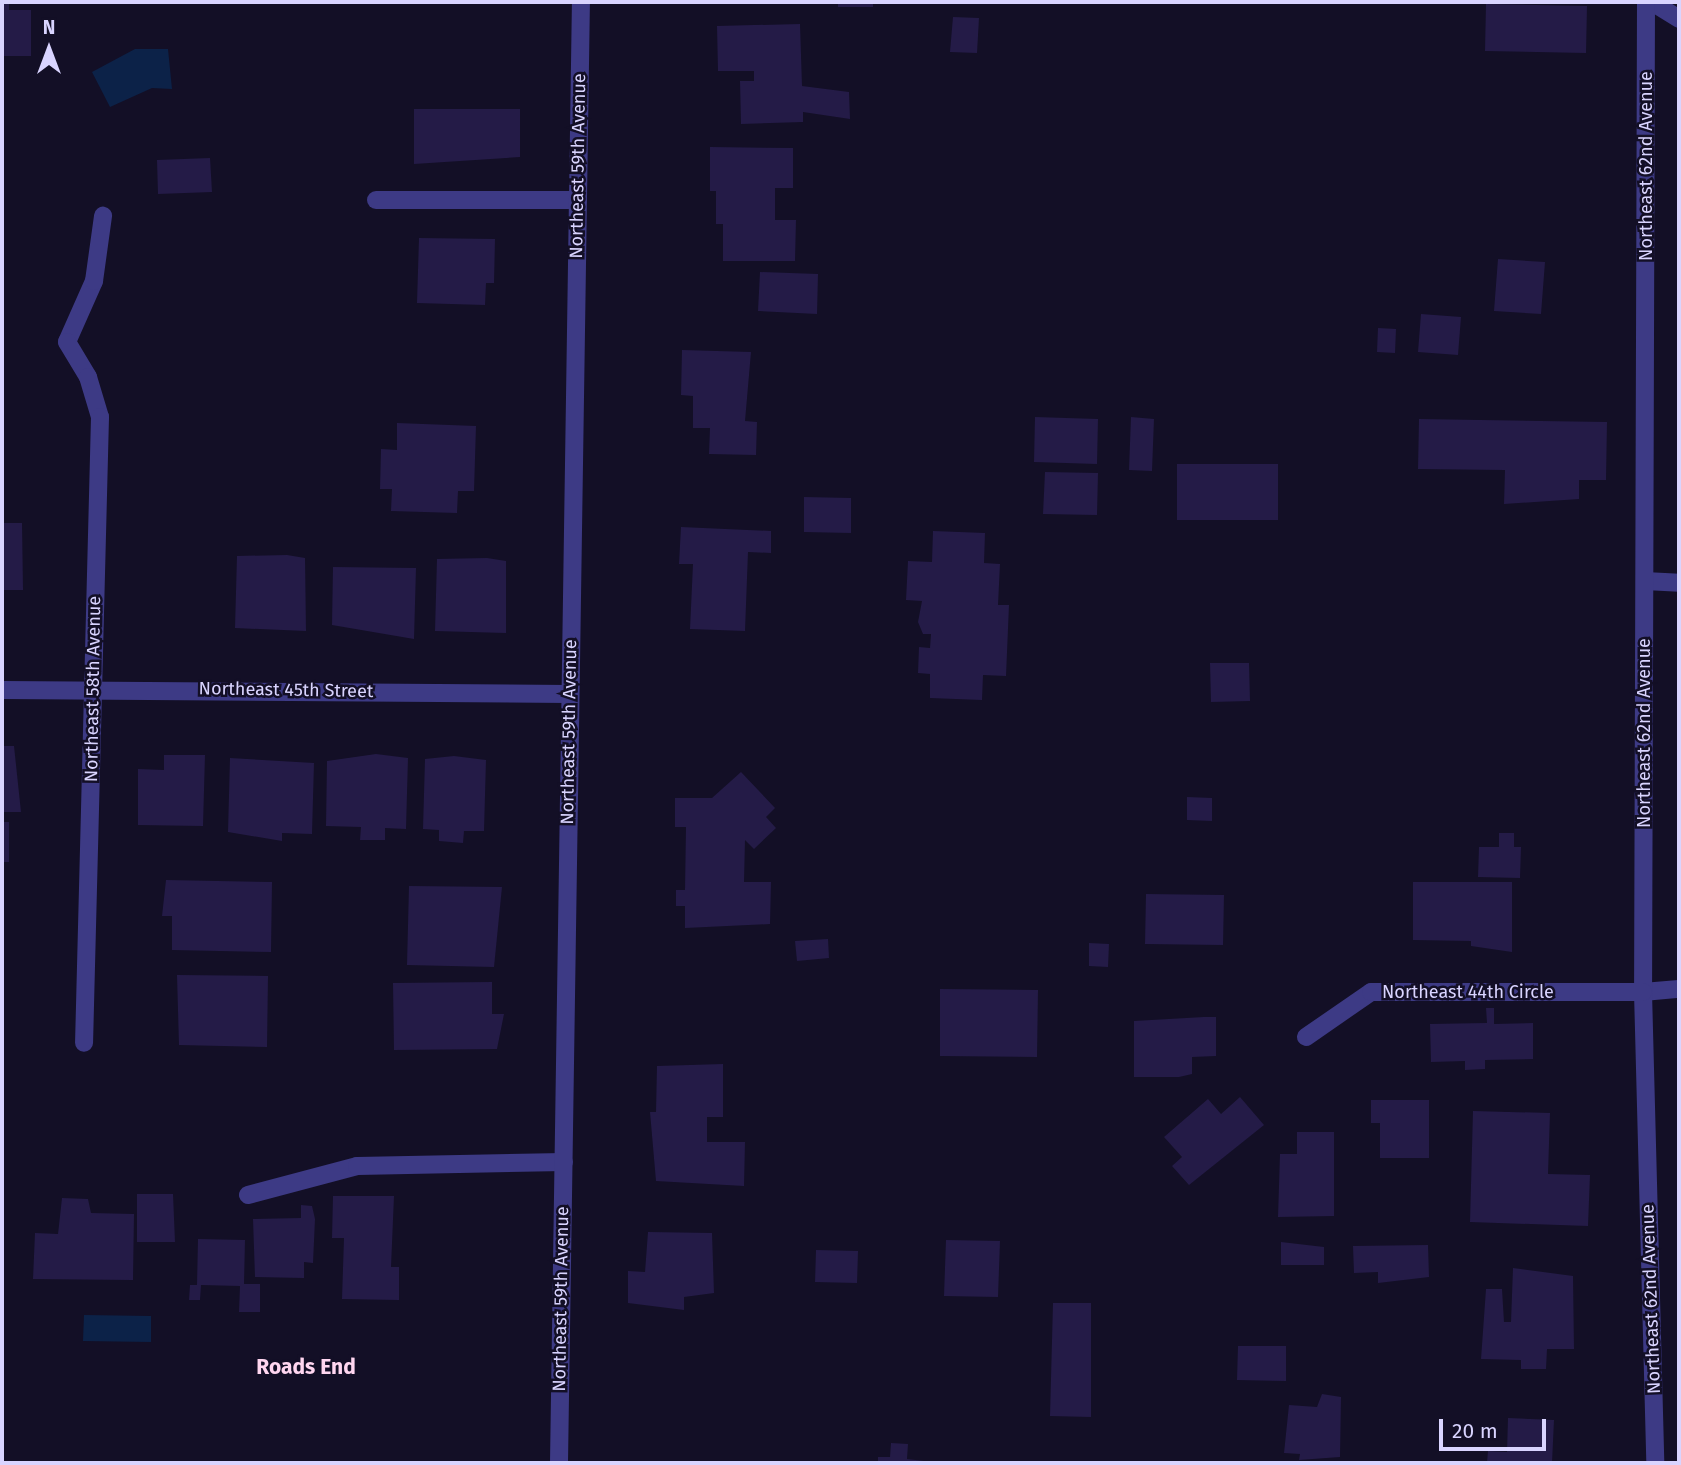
<!DOCTYPE html>
<style>
body{margin:0}
#map{position:relative;width:1681px;height:1465px;overflow:hidden;background:#130f26;font-family:"Fira Sans",sans-serif}
div>[style]{position:absolute}
[style*='--x']{left:calc(var(--x)*1px);top:calc(var(--y)*1px);width:calc(var(--w)*1px);rotate:calc(var(--a)*1deg)}
.water>*{inset:0;background:#0c2248}
.building>*{inset:0;background:#241b47}
.lane>*{height:18px;margin:-9px;padding:0 9px;transform-origin:9px;border-radius:9px;background:#3d3a85}
.street>*{height:18px;margin:-9px;padding:0 9px;transform-origin:9px;border-radius:9px;background:#3d3a85}
span{translate:-50% -50%;white-space:nowrap;text-align:center;line-height:1.15;-webkit-text-stroke:5px #130f26;paint-order:stroke}
.street-label{font-size:18px;color:#d9d4ff}
.quarter-label{font-size:21px;color:#ffd6f0;font-weight:700}
.frame{position:absolute;inset:0;border:4px solid #d9d4ff;pointer-events:none}
.north{position:absolute;left:14px;top:14px;width:70px;height:70px;-webkit-text-stroke:5px #130f26;paint-order:stroke;rotate:0deg;font-size:19px;font-weight:700;line-height:28px;text-align:center;color:#d9d4ff}
.north::after{content:'';display:block;margin:auto;width:24px;height:32px;background:#d9d4ff;clip-path:polygon(50% 0,100% 100%,50% 72%,0 100%)}
.scale{position:absolute;left:1439px;top:1419px;width:107px;height:32px;box-sizing:border-box;border:4px solid #d9d4ff;border-top:0;padding-left:9px;font-size:21px;line-height:24px;white-space:nowrap;color:#d9d4ff;-webkit-text-stroke:5px #130f26;paint-order:stroke}
</style>
<div id="map">
<div class="water">
<div style="clip-path:polygon(135px 49px,168px 49px,172px 89px,152px 88px,110px 107px,92px 72px)"></div>
<div style="clip-path:polygon(84px 1315px,151px 1316px,151px 1342px,83px 1341px)"></div>
</div>
<div class="building">
<div style="clip-path:polygon(2px 2px,9px 2px,9px 10px,31px 10px,31px 56px,2px 56px)"></div>
<div style="clip-path:polygon(838px 2px,873px 2px,873px 7px,838px 7px)"></div>
<div style="clip-path:polygon(1486px 4px,1587px 6px,1586px 53px,1485px 51px)"></div>
<div style="clip-path:polygon(953px 17px,979px 18px,977px 53px,950px 52px)"></div>
<div style="clip-path:polygon(800px 24px,802px 86px,849px 92px,850px 119px,803px 112px,803px 122px,741px 124px,740px 81px,754px 81px,754px 71px,718px 71px,717px 26px)"></div>
<div style="clip-path:polygon(414px 109px,520px 109px,520px 157px,414px 164px)"></div>
<div style="clip-path:polygon(710px 147px,793px 148px,793px 188px,775px 188px,775px 220px,796px 220px,795px 261px,723px 261px,723px 224px,716px 224px,716px 191px,710px 191px)"></div>
<div style="clip-path:polygon(210px 158px,212px 192px,158px 194px,157px 160px)"></div>
<div style="clip-path:polygon(419px 238px,495px 239px,494px 283px,486px 283px,485px 305px,417px 303px)"></div>
<div style="clip-path:polygon(1498px 259px,1545px 262px,1541px 314px,1494px 311px)"></div>
<div style="clip-path:polygon(760px 272px,818px 274px,817px 314px,758px 311px)"></div>
<div style="clip-path:polygon(1421px 314px,1461px 317px,1458px 355px,1418px 352px)"></div>
<div style="clip-path:polygon(1378px 328px,1396px 329px,1395px 353px,1377px 352px)"></div>
<div style="clip-path:polygon(682px 350px,751px 352px,745px 421px,757px 422px,756px 455px,709px 454px,710px 428px,693px 428px,693px 396px,681px 395px)"></div>
<div style="clip-path:polygon(1035px 417px,1098px 419px,1097px 464px,1034px 462px)"></div>
<div style="clip-path:polygon(1131px 417px,1154px 419px,1152px 471px,1129px 470px)"></div>
<div style="clip-path:polygon(1419px 419px,1607px 422px,1606px 480px,1579px 480px,1579px 499px,1504px 504px,1505px 470px,1418px 469px)"></div>
<div style="clip-path:polygon(397px 423px,476px 426px,474px 491px,458px 491px,457px 513px,391px 511px,392px 489px,380px 489px,381px 449px,397px 450px)"></div>
<div style="clip-path:polygon(1177px 464px,1278px 464px,1278px 520px,1177px 520px)"></div>
<div style="clip-path:polygon(1045px 472px,1098px 473px,1097px 515px,1043px 514px)"></div>
<div style="clip-path:polygon(804px 497px,851px 498px,851px 533px,804px 532px)"></div>
<div style="clip-path:polygon(2px 523px,22px 523px,23px 590px,2px 590px)"></div>
<div style="clip-path:polygon(681px 527px,771px 531px,771px 553px,748px 552px,745px 631px,690px 629px,693px 564px,679px 564px)"></div>
<div style="clip-path:polygon(933px 531px,985px 533px,984px 563px,1000px 564px,998px 605px,1009px 605px,1006px 676px,983px 675px,982px 700px,930px 698px,930px 674px,918px 673px,919px 647px,930px 648px,931px 634px,923px 634px,918px 622px,922px 601px,906px 600px,908px 561px,932px 562px)"></div>
<div style="clip-path:polygon(287px 555px,305px 558px,306px 631px,235px 628px,237px 556px)"></div>
<div style="clip-path:polygon(487px 558px,506px 561px,506px 633px,435px 631px,437px 559px)"></div>
<div style="clip-path:polygon(333px 567px,416px 568px,414px 639px,332px 625px)"></div>
<div style="clip-path:polygon(1210px 663px,1249px 663px,1250px 701px,1211px 702px)"></div>
<div style="clip-path:polygon(2px 746px,14px 746px,21px 812px,2px 812px)"></div>
<div style="clip-path:polygon(376px 754px,408px 758px,406px 829px,385px 828px,385px 840px,360px 840px,361px 827px,326px 826px,327px 761px)"></div>
<div style="clip-path:polygon(164px 755px,205px 755px,203px 826px,138px 825px,138px 769px,164px 770px)"></div>
<div style="clip-path:polygon(454px 756px,486px 760px,484px 831px,464px 831px,463px 843px,439px 841px,439px 830px,423px 829px,425px 759px)"></div>
<div style="clip-path:polygon(230px 758px,314px 763px,312px 834px,282px 833px,282px 841px,228px 832px)"></div>
<div style="clip-path:polygon(741px 772px,775px 808px,766px 817px,776px 828px,754px 849px,745px 840px,744px 882px,771px 882px,770px 924px,685px 928px,685px 906px,676px 906px,676px 890px,685px 890px,686px 827px,675px 827px,675px 798px,712px 798px)"></div>
<div style="clip-path:polygon(1187px 797px,1212px 798px,1212px 821px,1187px 820px)"></div>
<div style="clip-path:polygon(2px 822px,9px 822px,9px 862px,2px 862px)"></div>
<div style="clip-path:polygon(1499px 833px,1514px 833px,1514px 847px,1521px 847px,1520px 878px,1478px 877px,1479px 847px,1499px 847px)"></div>
<div style="clip-path:polygon(166px 880px,272px 882px,271px 952px,172px 950px,172px 916px,162px 916px)"></div>
<div style="clip-path:polygon(1413px 882px,1512px 882px,1512px 952px,1471px 946px,1471px 941px,1413px 940px)"></div>
<div style="clip-path:polygon(409px 886px,502px 887px,494px 967px,407px 965px)"></div>
<div style="clip-path:polygon(1146px 894px,1224px 895px,1223px 945px,1145px 944px)"></div>
<div style="clip-path:polygon(828px 939px,829px 958px,797px 961px,795px 941px)"></div>
<div style="clip-path:polygon(1089px 943px,1109px 944px,1108px 967px,1089px 966px)"></div>
<div style="clip-path:polygon(177px 975px,268px 976px,267px 1047px,179px 1045px)"></div>
<div style="clip-path:polygon(492px 982px,492px 1014px,504px 1014px,497px 1049px,394px 1050px,393px 983px)"></div>
<div style="clip-path:polygon(940px 989px,1038px 990px,1037px 1057px,940px 1056px)"></div>
<div style="clip-path:polygon(1486px 1008px,1494px 1008px,1494px 1024px,1533px 1023px,1533px 1059px,1485px 1060px,1485px 1069px,1465px 1070px,1465px 1061px,1431px 1062px,1430px 1024px,1487px 1023px)"></div>
<div style="clip-path:polygon(1204px 1017px,1216px 1017px,1216px 1056px,1192px 1057px,1192px 1074px,1179px 1077px,1134px 1077px,1134px 1021px)"></div>
<div style="clip-path:polygon(723px 1064px,723px 1117px,707px 1117px,707px 1142px,745px 1142px,744px 1186px,656px 1181px,650px 1112px,656px 1112px,657px 1066px)"></div>
<div style="clip-path:polygon(1240px 1097px,1264px 1125px,1189px 1185px,1172px 1166px,1182px 1157px,1164px 1137px,1208px 1099px,1221px 1114px)"></div>
<div style="clip-path:polygon(1371px 1100px,1429px 1100px,1429px 1158px,1380px 1158px,1380px 1123px,1371px 1123px)"></div>
<div style="clip-path:polygon(1473px 1111px,1550px 1113px,1548px 1174px,1590px 1175px,1588px 1226px,1470px 1222px)"></div>
<div style="clip-path:polygon(1297px 1132px,1334px 1132px,1334px 1216px,1278px 1217px,1280px 1154px,1297px 1154px)"></div>
<div style="clip-path:polygon(137px 1194px,173px 1194px,175px 1242px,137px 1242px)"></div>
<div style="clip-path:polygon(333px 1196px,394px 1196px,391px 1267px,399px 1267px,399px 1300px,342px 1299px,344px 1238px,332px 1238px)"></div>
<div style="clip-path:polygon(62px 1198px,88px 1199px,91px 1213px,134px 1214px,133px 1280px,33px 1279px,35px 1233px,58px 1234px)"></div>
<div style="clip-path:polygon(301px 1205px,312px 1206px,315px 1219px,313px 1263px,304px 1262px,304px 1278px,255px 1277px,253px 1219px,301px 1218px)"></div>
<div style="clip-path:polygon(648px 1232px,712px 1233px,714px 1293px,684px 1297px,684px 1310px,628px 1303px,628px 1271px,645px 1272px)"></div>
<div style="clip-path:polygon(198px 1239px,245px 1240px,244px 1284px,260px 1284px,260px 1312px,239px 1312px,240px 1286px,201px 1285px,200px 1300px,189px 1300px,190px 1285px,197px 1285px)"></div>
<div style="clip-path:polygon(946px 1240px,1000px 1241px,998px 1297px,944px 1296px)"></div>
<div style="clip-path:polygon(1281px 1242px,1324px 1247px,1324px 1265px,1281px 1265px)"></div>
<div style="clip-path:polygon(1428px 1245px,1429px 1277px,1378px 1283px,1378px 1272px,1354px 1273px,1353px 1246px)"></div>
<div style="clip-path:polygon(816px 1250px,858px 1251px,857px 1283px,815px 1282px)"></div>
<div style="clip-path:polygon(1513px 1268px,1573px 1276px,1574px 1349px,1547px 1349px,1546px 1369px,1521px 1369px,1521px 1360px,1481px 1359px,1486px 1289px,1502px 1289px,1504px 1322px,1511px 1322px)"></div>
<div style="clip-path:polygon(1053px 1303px,1091px 1303px,1091px 1417px,1050px 1416px)"></div>
<div style="clip-path:polygon(1238px 1346px,1286px 1346px,1286px 1381px,1237px 1380px)"></div>
<div style="clip-path:polygon(1322px 1394px,1341px 1397px,1340px 1457px,1299px 1460px,1300px 1454px,1284px 1453px,1289px 1405px,1317px 1407px)"></div>
<div style="clip-path:polygon(1508px 1418px,1554px 1420px,1552px 1463px,1487px 1463px,1488px 1451px,1507px 1452px)"></div>
<div style="clip-path:polygon(891px 1443px,908px 1444px,907px 1459px,941px 1463px,878px 1463px,878px 1457px,890px 1457px)"></div>
</div>
<div class="lane">
<div style="--x:1652;--y:2;--w:32;--a:32"></div>
<div style="--x:376;--y:200;--w:202;--a:0"></div>
<div style="--x:67;--y:342;--w:67;--a:-66.1"></div>
<div style="--x:94;--y:281;--w:66;--a:-82.1"></div>
<div style="--x:1645;--y:581;--w:34;--a:3"></div>
<div style="--x:1643;--y:992;--w:36;--a:-5"></div>
<div style="--x:248;--y:1195;--w:113;--a:-14.9"></div>
<div style="--x:357;--y:1166;--w:207;--a:-1.1"></div>
</div>
<div class="street">
<div style="--x:1646;--y:2;--w:990;--a:90.17"></div>
<div style="--x:1643;--y:992;--w:471;--a:88.5"></div>
<div style="--x:67;--y:342;--w:41;--a:59"></div>
<div style="--x:88;--y:377;--w:42;--a:73.3"></div>
<div style="--x:100;--y:417;--w:626;--a:91.46"></div>
<div style="--x:2;--y:690;--w:567;--a:0.4"></div>
<div style="--x:1306;--y:1037;--w:79;--a:-34.7"></div>
<div style="--x:1371;--y:992;--w:272;--a:0"></div>
<div style="--x:559;--y:1463;--w:1461;--a:-89.14"></div>
</div>
<div class="street-label">
<span style="left:578px;top:166px;rotate:-89deg">Northeast 59th Avenue</span>
<span style="left:1646px;top:166px;rotate:-90deg">Northeast 62nd Avenue</span>
<span style="left:93px;top:689px;rotate:-89deg">Northeast 58th Avenue</span>
<span style="left:286px;top:690px;rotate:1deg">Northeast 45th Street</span>
<span style="left:569px;top:732px;rotate:-89deg">Northeast 59th Avenue</span>
<span style="left:1644px;top:733px;rotate:-90deg">Northeast 62nd Avenue</span>
<span style="left:1468px;top:992px">Northeast 44th Circle</span>
<span style="left:561px;top:1299px;rotate:-89deg">Northeast 59th Avenue</span>
<span style="left:1651px;top:1299px;rotate:-92deg">Northeast 62nd Avenue</span>
</div>
<div class="quarter-label">
<span style="left:306px;top:1367px">Roads End</span>
</div>
<div class="frame"></div>
<div class="north">N</div>
<div class="scale">20 m</div>
</div>
